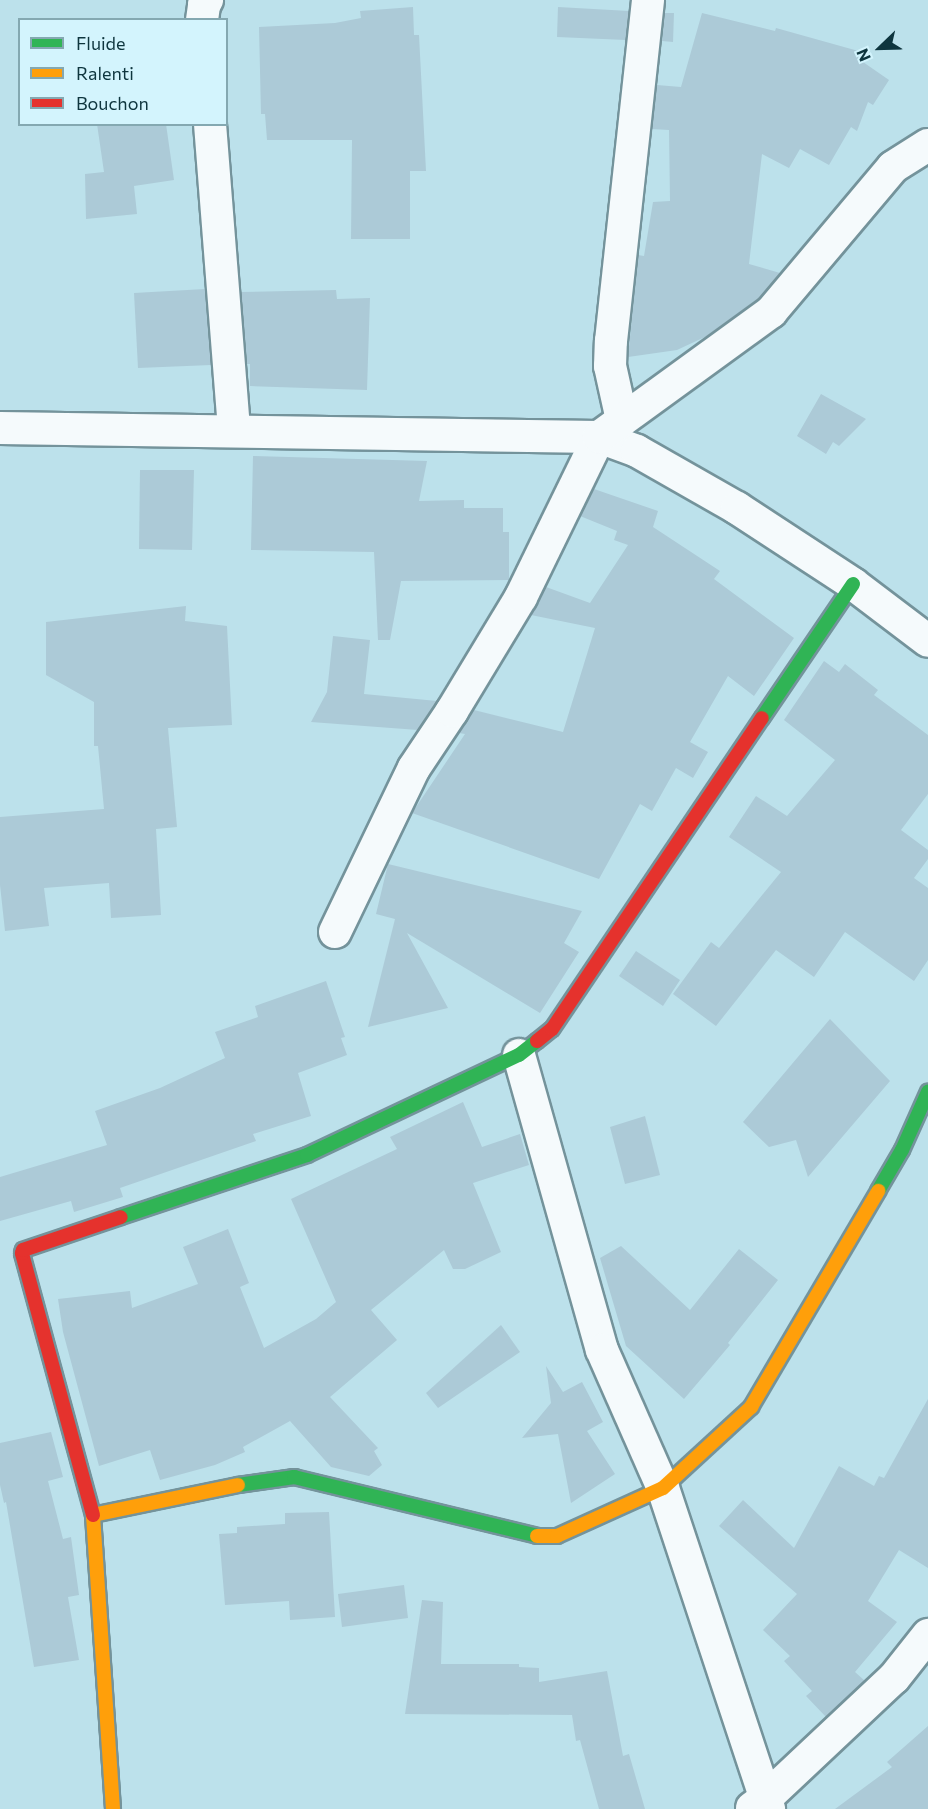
<!DOCTYPE html>
<style>
body{margin:0}
#map{position:relative;width:928px;height:1809px;overflow:hidden;background:#bce1eb;font-family:Commissioner,sans-serif}
div>[style]{position:absolute}
[style*='--x']{left:calc(var(--x)*1px);top:calc(var(--y)*1px);width:calc(var(--w)*1px);rotate:calc(var(--a)*1deg)}
.building>*{inset:0;background:#accad7}
.roads{filter:drop-shadow(2px 0 #74939b) drop-shadow(-2px 0 #74939b) drop-shadow(0 2px #74939b) drop-shadow(0 -2px #74939b)}
.street>*{height:32px;margin:-16px;padding:0 16px;transform-origin:16px;border-radius:16px;background:#f5fafc}
.fast>*{height:14px;margin:-7px;padding:0 7px;transform-origin:7px;border-radius:7px;background:#30b455}
.slow>*{height:14px;margin:-7px;padding:0 7px;transform-origin:7px;border-radius:7px;background:#ff9f0a}
.jam>*{height:14px;margin:-7px;padding:0 7px;transform-origin:7px;border-radius:7px;background:#e5322d}
span{translate:-50% -50%;white-space:nowrap;text-align:center;line-height:1.15;-webkit-text-stroke:5px #d3f4fd;paint-order:stroke}
.legend{position:absolute;left:18px;top:18px;width:210px;height:108px;box-sizing:border-box;background:#d3f4fd;border:2px solid #84a8b1;margin:0;padding:8px 10px;list-style:none;font-size:18px;color:#0e353e}
.legend li{display:flex;align-items:center;gap:12px;height:30px}
.legend b{width:30px;border:2px solid #84a8b1}
.north{position:absolute;left:850px;top:18px;width:60px;height:60px;-webkit-text-stroke:4px #d3f4fd;paint-order:stroke;rotate:247deg;font-size:16px;font-weight:700;line-height:24px;text-align:center;color:#0e353e}
.north::after{content:'';display:block;margin:auto;width:21px;height:27px;background:#0e353e;clip-path:polygon(50% 0,100% 100%,50% 72%,0 100%)}
</style>
<div id="map">
<div class="building">
<div style="clip-path:polygon(413px 7px,414px 35px,419px 35px,426px 171px,410px 171px,410px 239px,351px 239px,352px 140px,267px 140px,265px 114px,261px 114px,259px 27px,335px 23px,361px 18px,360px 11px)"></div>
<div style="clip-path:polygon(558px 7px,629px 11px,626px 40px,557px 37px)"></div>
<div style="clip-path:polygon(665px 13px,674px 13px,673px 42px,662px 41px)"></div>
<div style="clip-path:polygon(702px 13px,775px 31px,776px 28px,869px 54px,863px 62px,889px 80px,873px 105px,868px 102px,857px 131px,851px 127px,829px 165px,800px 149px,789px 168px,762px 154px,749px 264px,780px 273px,759px 299px,707px 336px,677px 350px,628px 357px,638px 255px,644px 256px,653px 202px,670px 201px,669px 130px,652px 129px,657px 85px,681px 87px)"></div>
<div style="clip-path:polygon(97px 124px,166px 124px,174px 180px,134px 186px,137px 214px,86px 219px,85px 174px,104px 172px)"></div>
<div style="clip-path:polygon(205px 289px,211px 365px,138px 368px,134px 293px)"></div>
<div style="clip-path:polygon(336px 290px,337px 299px,370px 298px,367px 390px,250px 386px,250px 364px,247px 364px,241px 292px)"></div>
<div style="clip-path:polygon(821px 394px,866px 419px,839px 446px,833px 442px,826px 454px,797px 436px)"></div>
<div style="clip-path:polygon(253px 456px,427px 461px,419px 501px,464px 500px,464px 508px,503px 508px,503px 532px,509px 532px,509px 580px,401px 581px,390px 640px,378px 640px,374px 552px,251px 550px)"></div>
<div style="clip-path:polygon(140px 470px,194px 470px,192px 550px,139px 549px)"></div>
<div style="clip-path:polygon(594px 489px,658px 511px,653px 527px,720px 571px,714px 579px,794px 638px,754px 696px,728px 676px,690px 742px,708px 752px,693px 778px,676px 768px,652px 811px,640px 804px,599px 879px,412px 813px,465px 734px,459px 733px,474px 710px,563px 732px,595px 628px,531px 615px,546px 587px,590px 603px,628px 545px,614px 540px,617px 531px,580px 516px)"></div>
<div style="clip-path:polygon(186px 606px,185px 621px,227px 626px,232px 725px,168px 728px,177px 827px,156px 829px,161px 915px,111px 918px,109px 883px,44px 888px,49px 926px,5px 931px,0 885px,0 817px,104px 809px,98px 746px,94px 746px,94px 702px,46px 675px,46px 622px)"></div>
<div style="clip-path:polygon(333px 636px,370px 640px,364px 694px,437px 701px,418px 730px,311px 722px,327px 692px)"></div>
<div style="clip-path:polygon(824px 661px,839px 672px,845px 664px,878px 690px,874px 695px,928px 735px,928px 794px,901px 830px,928px 850px,928px 859px,914px 878px,928px 888px,928px 960px,914px 981px,845px 932px,814px 977px,776px 950px,716px 1026px,673px 994px,711px 942px,719px 948px,781px 872px,729px 837px,756px 796px,787px 816px,835px 760px,784px 720px)"></div>
<div style="clip-path:polygon(388px 864px,582px 911px,564px 943px,579px 952px,540px 1013px,407px 933px,448px 1008px,368px 1027px,395px 919px,376px 914px)"></div>
<div style="clip-path:polygon(636px 951px,680px 980px,663px 1006px,619px 976px)"></div>
<div style="clip-path:polygon(326px 981px,345px 1037px,341px 1038px,347px 1055px,298px 1073px,311px 1116px,253px 1134px,256px 1141px,120px 1188px,123px 1197px,74px 1212px,71px 1201px,0 1221px,0 1177px,107px 1145px,95px 1111px,160px 1088px,225px 1058px,215px 1032px,258px 1017px,255px 1006px)"></div>
<div style="clip-path:polygon(830px 1019px,890px 1081px,808px 1177px,796px 1140px,769px 1147px,743px 1122px)"></div>
<div style="clip-path:polygon(463px 1102px,482px 1147px,520px 1134px,529px 1165px,473px 1183px,501px 1252px,465px 1269px,453px 1269px,444px 1250px,371px 1310px,397px 1340px,330px 1397px,378px 1448px,374px 1451px,382px 1465px,369px 1476px,331px 1467px,290px 1421px,243px 1447px,245px 1452px,215px 1465px,160px 1480px,150px 1450px,99px 1466px,63px 1332px,58px 1299px,130px 1291px,132px 1308px,198px 1284px,183px 1247px,228px 1229px,249px 1283px,240px 1287px,264px 1348px,316px 1319px,336px 1302px,291px 1199px,397px 1149px,390px 1137px)"></div>
<div style="clip-path:polygon(645px 1116px,660px 1175px,625px 1184px,610px 1127px)"></div>
<div style="clip-path:polygon(621px 1246px,690px 1310px,739px 1249px,778px 1280px,728px 1343px,730px 1345px,684px 1399px,626px 1346px,600px 1258px)"></div>
<div style="clip-path:polygon(501px 1325px,520px 1352px,438px 1408px,426px 1393px)"></div>
<div style="clip-path:polygon(546px 1366px,563px 1392px,582px 1382px,603px 1422px,587px 1431px,615px 1474px,571px 1503px,558px 1434px,522px 1438px,551px 1403px)"></div>
<div style="clip-path:polygon(928px 1399px,928px 1568px,899px 1550px,868px 1601px,897px 1622px,855px 1672px,865px 1681px,826px 1717px,806px 1696px,812px 1691px,784px 1661px,790px 1656px,763px 1630px,797px 1594px,719px 1526px,743px 1500px,794px 1548px,839px 1466px,874px 1486px,879px 1476px,884px 1478px)"></div>
<div style="clip-path:polygon(51px 1432px,63px 1477px,48px 1481px,63px 1539px,71px 1537px,79px 1595px,68px 1597px,79px 1660px,34px 1667px,6px 1502px,4px 1503px,0 1485px,0 1443px)"></div>
<div style="clip-path:polygon(329px 1512px,335px 1617px,290px 1620px,289px 1601px,225px 1605px,219px 1534px,237px 1533px,237px 1527px,285px 1524px,285px 1513px)"></div>
<div style="clip-path:polygon(404px 1585px,408px 1618px,342px 1627px,338px 1594px)"></div>
<div style="clip-path:polygon(422px 1600px,443px 1602px,441px 1664px,519px 1664px,519px 1667px,539px 1668px,539px 1682px,607px 1671px,623px 1756px,629px 1754px,645px 1809px,599px 1809px,580px 1740px,576px 1741px,572px 1715px,405px 1714px)"></div>
<div style="clip-path:polygon(928px 1726px,928px 1809px,835px 1809px,892px 1767px,887px 1762px)"></div>
</div>
<div class="roads">
<div class="street">
<div style="--x:202;--y:20;--w:15;--a:-82"></div>
<div style="--x:204;--y:5;--w:6;--a:-59"></div>
<div style="--x:210;--y:124;--w:307;--a:85.5"></div>
<div style="--x:622;--y:420;--w:55;--a:-102.5"></div>
<div style="--x:610;--y:366;--w:25;--a:-88"></div>
<div style="--x:611;--y:341;--w:343;--a:-83.8"></div>
<div style="--x:0;--y:428;--w:599;--a:0.86"></div>
<div style="--x:599;--y:437;--w:40;--a:20.2"></div>
<div style="--x:637;--y:451;--w:115;--a:29.7"></div>
<div style="--x:737;--y:508;--w:139;--a:33.2"></div>
<div style="--x:853;--y:584;--w:94;--a:37.2"></div>
<div style="--x:335;--y:932;--w:182;--a:-64.3"></div>
<div style="--x:414;--y:768;--w:69;--a:-56.3"></div>
<div style="--x:452;--y:711;--w:133;--a:-58.8"></div>
<div style="--x:521;--y:597;--w:178;--a:-64"></div>
<div style="--x:599;--y:437;--w:213;--a:-36"></div>
<div style="--x:771;--y:312;--w:189;--a:-49.9"></div>
<div style="--x:893;--y:167;--w:41;--a:-32.2"></div>
<div style="--x:519;--y:1055;--w:306;--a:74.3"></div>
<div style="--x:602;--y:1350;--w:151;--a:66.2"></div>
<div style="--x:663;--y:1488;--w:338;--a:71.7"></div>
<div style="--x:752;--y:1808;--w:17;--a:-36"></div>
<div style="--x:766;--y:1798;--w:175;--a:-43.2"></div>
<div style="--x:894;--y:1678;--w:55;--a:-51.7"></div>
</div>
<div class="fast">
<div style="--x:762;--y:718;--w:162;--a:-55.8"></div>
<div style="--x:878;--y:1191;--w:48;--a:-59.7"></div>
<div style="--x:902;--y:1150;--w:64;--a:-65.9"></div>
<div style="--x:121;--y:1217;--w:196;--a:-18.4"></div>
<div style="--x:307;--y:1155;--w:234;--a:-25.3"></div>
<div style="--x:519;--y:1055;--w:23;--a:-38"></div>
<div style="--x:238;--y:1485;--w:57;--a:-8.1"></div>
<div style="--x:294;--y:1477;--w:250;--a:13.6"></div>
</div>
<div class="slow">
<div style="--x:537;--y:1536;--w:20;--a:0"></div>
<div style="--x:557;--y:1536;--w:116;--a:-24.4"></div>
<div style="--x:663;--y:1488;--w:120;--a:-42.6"></div>
<div style="--x:751;--y:1407;--w:251;--a:-59.5"></div>
<div style="--x:113;--y:1809;--w:295;--a:-93.9"></div>
<div style="--x:93;--y:1515;--w:148;--a:-11.7"></div>
</div>
<div class="jam">
<div style="--x:537;--y:1041;--w:19;--a:-39"></div>
<div style="--x:552;--y:1029;--w:375;--a:-56"></div>
<div style="--x:93;--y:1515;--w:271;--a:-105.2"></div>
<div style="--x:22;--y:1253;--w:3;--a:-72"></div>
<div style="--x:23;--y:1250;--w:103;--a:-18.6"></div>
</div>
</div>
<ul class="legend">
<li><b style="height:8px;background:#30b455"></b>Fluide</li>
<li><b style="height:8px;background:#ff9f0a"></b>Ralenti</li>
<li><b style="height:8px;background:#e5322d"></b>Bouchon</li>
</ul>
<div class="north">N</div>
</div>
